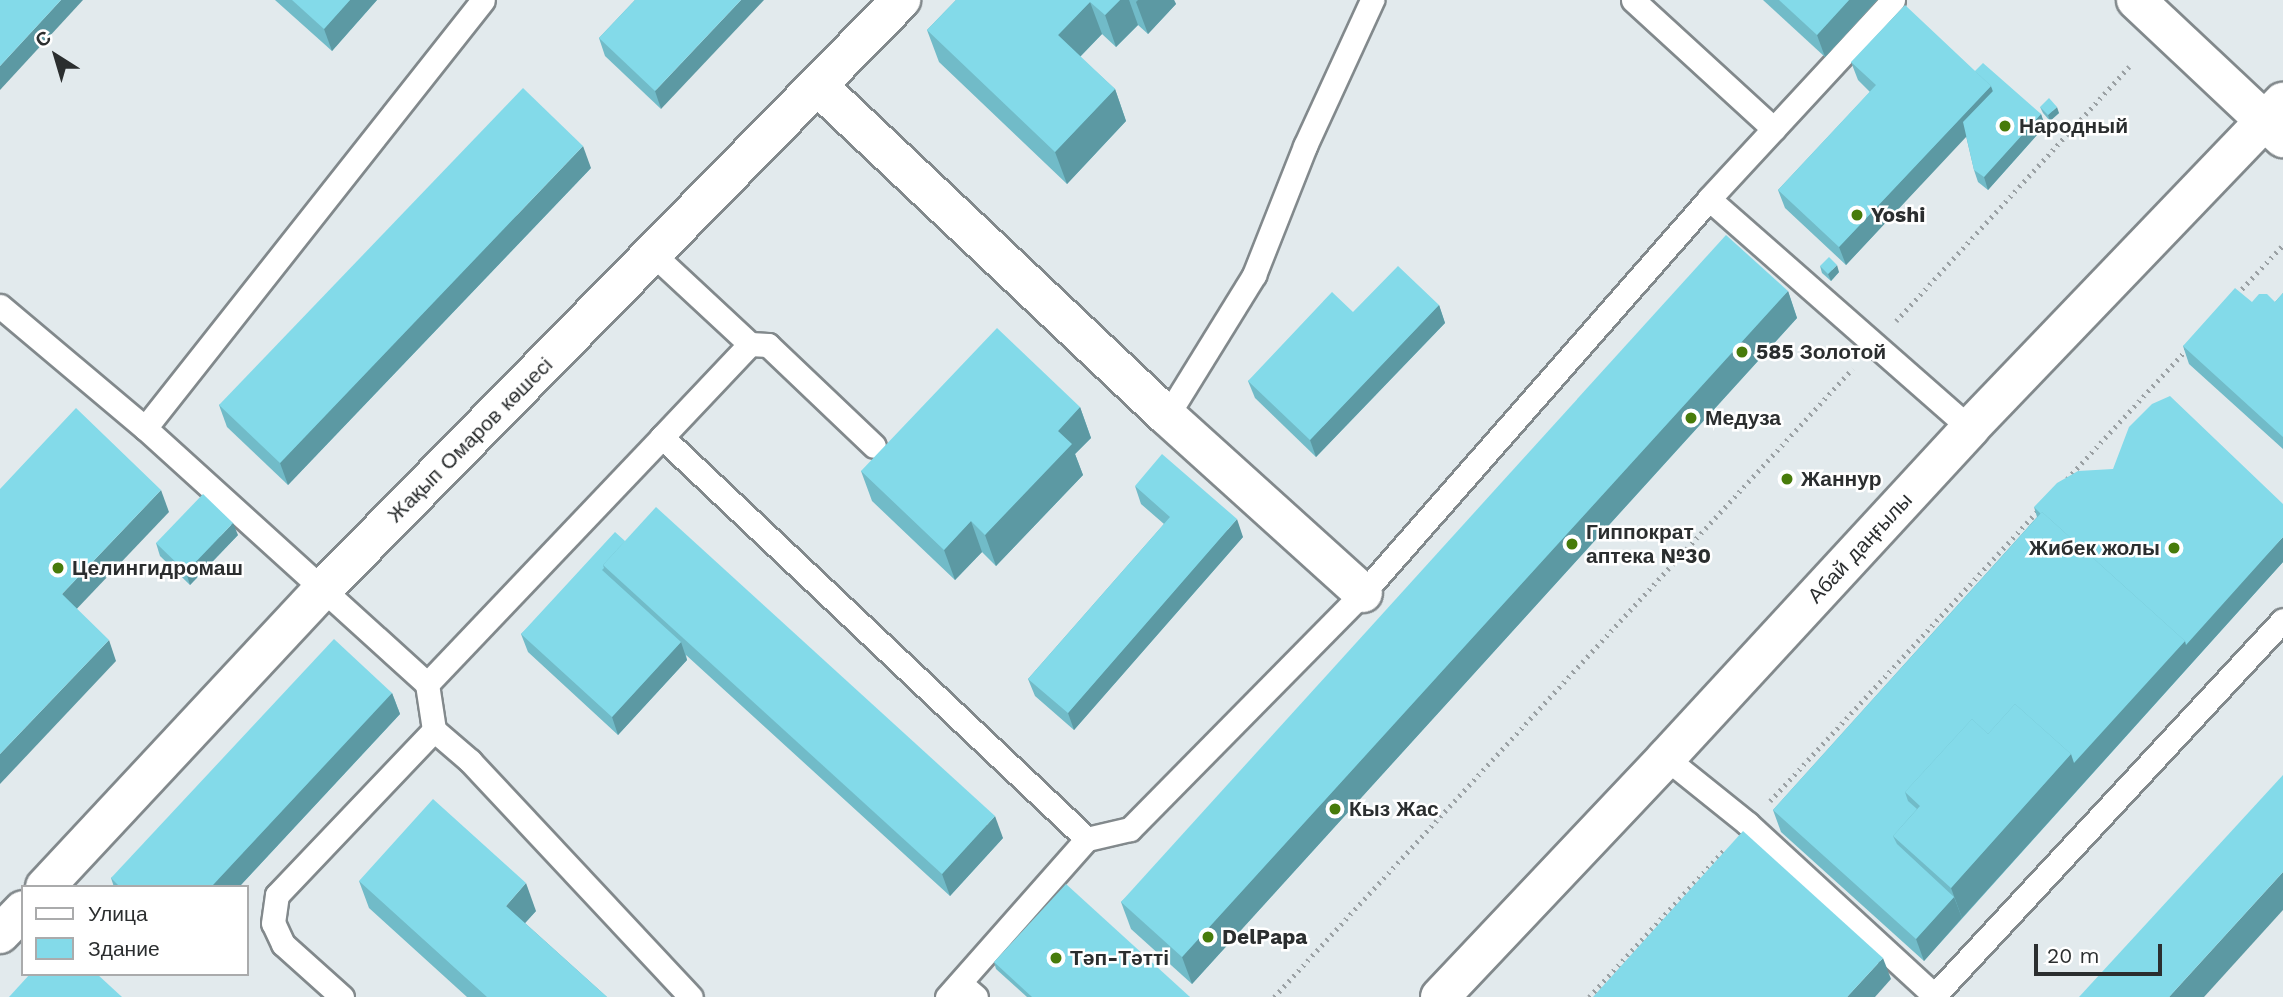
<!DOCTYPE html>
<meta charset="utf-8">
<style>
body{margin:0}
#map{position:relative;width:2283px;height:997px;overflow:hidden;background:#e2eaed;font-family:"Work Sans",sans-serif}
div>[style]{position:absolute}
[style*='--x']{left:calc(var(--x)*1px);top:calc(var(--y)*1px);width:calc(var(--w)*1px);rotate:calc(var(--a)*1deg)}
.path>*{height:4.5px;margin-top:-2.25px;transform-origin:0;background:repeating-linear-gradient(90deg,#9ba1a4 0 2px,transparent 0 7px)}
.roads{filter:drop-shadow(2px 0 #82898c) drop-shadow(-2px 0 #82898c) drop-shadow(0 2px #82898c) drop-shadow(0 -2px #82898c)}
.lane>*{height:23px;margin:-11.5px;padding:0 11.5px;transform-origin:11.5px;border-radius:11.5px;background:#fff}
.street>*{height:38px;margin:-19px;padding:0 19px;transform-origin:19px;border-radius:19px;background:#fff}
.secondary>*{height:38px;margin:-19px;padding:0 19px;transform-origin:19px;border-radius:19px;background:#fff}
.wall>*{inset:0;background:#71bbc8}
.shaded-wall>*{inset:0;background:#5c99a3}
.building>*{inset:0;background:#83dae9}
.dots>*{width:19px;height:19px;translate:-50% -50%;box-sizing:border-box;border:4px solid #fff;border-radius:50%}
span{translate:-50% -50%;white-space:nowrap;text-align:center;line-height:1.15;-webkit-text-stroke:5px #fff;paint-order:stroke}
.poi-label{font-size:21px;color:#2b2e2f;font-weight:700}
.left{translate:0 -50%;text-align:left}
.right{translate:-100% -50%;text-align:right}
.street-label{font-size:21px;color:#2b2e2f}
.legend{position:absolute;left:21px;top:885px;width:228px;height:91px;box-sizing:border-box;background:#fff;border:2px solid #aaabac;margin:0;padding:9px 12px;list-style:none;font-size:21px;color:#2b2e2f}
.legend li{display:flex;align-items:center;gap:14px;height:35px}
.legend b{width:35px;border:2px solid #aaabac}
.north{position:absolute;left:21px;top:21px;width:70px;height:70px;-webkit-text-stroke:5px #fff;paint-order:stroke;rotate:323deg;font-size:19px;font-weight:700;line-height:28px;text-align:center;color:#2b2e2f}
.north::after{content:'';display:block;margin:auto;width:24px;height:32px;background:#2b2e2f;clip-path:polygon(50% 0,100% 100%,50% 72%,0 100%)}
.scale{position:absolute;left:2034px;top:944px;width:128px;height:32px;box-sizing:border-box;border:4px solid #2b2e2f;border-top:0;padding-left:9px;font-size:21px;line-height:24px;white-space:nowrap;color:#2b2e2f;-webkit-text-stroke:5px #fff;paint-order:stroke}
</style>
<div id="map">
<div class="path">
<div style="--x:2237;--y:294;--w:67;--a:-46.8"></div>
<div style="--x:1896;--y:321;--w:345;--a:-47.5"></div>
<div style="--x:2067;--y:479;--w:180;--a:-47.3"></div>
<div style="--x:1770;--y:801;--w:397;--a:-47.3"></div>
<div style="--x:1274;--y:997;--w:854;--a:-47.37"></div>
<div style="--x:1589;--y:997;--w:202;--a:-47.4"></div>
</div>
<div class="roads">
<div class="lane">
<div style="--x:1633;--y:0;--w:191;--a:42.5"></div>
<div style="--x:1893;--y:0;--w:271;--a:132.8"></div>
<div style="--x:1709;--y:199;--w:347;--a:41.3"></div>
<div style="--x:653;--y:254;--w:132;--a:42.9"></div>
<div style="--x:0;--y:306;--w:189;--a:40.1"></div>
<div style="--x:145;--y:428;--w:381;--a:42.2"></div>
<div style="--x:427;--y:684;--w:47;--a:81.3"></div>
<div style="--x:434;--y:730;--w:48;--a:40.7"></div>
<div style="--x:470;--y:761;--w:323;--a:46.9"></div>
<div style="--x:1167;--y:416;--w:166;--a:-58.3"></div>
<div style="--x:1254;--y:275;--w:139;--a:-68.4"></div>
<div style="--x:1305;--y:146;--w:161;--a:-65.3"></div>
<div style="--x:145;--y:428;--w:545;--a:-51.7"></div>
<div style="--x:662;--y:437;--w:128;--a:-46.6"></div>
<div style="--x:750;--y:344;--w:18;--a:3"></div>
<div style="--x:768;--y:345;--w:146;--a:43.6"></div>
<div style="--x:427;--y:684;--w:341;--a:-46.4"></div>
<div style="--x:662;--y:437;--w:585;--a:43.41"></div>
<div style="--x:1666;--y:758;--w:105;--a:38.8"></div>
<div style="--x:1748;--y:824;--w:251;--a:42.6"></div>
<div style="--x:960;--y:983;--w:21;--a:41"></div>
<div style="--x:342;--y:997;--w:79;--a:-138.1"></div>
<div style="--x:283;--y:944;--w:23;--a:-115"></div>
<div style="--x:273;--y:923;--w:28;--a:-82"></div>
<div style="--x:277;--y:895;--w:228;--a:-46.4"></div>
<div style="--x:947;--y:997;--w:211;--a:-48.5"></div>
<div style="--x:1087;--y:839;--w:44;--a:-13.1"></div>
<div style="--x:1130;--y:829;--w:332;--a:-45.4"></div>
<div style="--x:1363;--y:593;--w:524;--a:-48.71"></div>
<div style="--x:1933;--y:997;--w:514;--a:-47.13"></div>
</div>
<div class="street">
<div style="--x:819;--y:87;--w:479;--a:43.4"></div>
<div style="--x:1167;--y:416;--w:264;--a:42.1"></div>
<div style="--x:45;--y:887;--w:406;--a:-47"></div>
<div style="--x:322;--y:590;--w:827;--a:-45.54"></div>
<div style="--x:0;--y:934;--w:33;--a:-46"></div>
</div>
<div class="secondary">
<div style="--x:2136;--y:0;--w:202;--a:43.2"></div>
<div style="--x:1440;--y:997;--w:329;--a:-46.6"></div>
<div style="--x:1666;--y:758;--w:449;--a:-47.3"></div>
<div style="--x:1970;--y:428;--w:452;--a:-46.2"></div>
</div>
</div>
<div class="wall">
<div style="clip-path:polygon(275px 0,377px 0,332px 51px)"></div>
<div style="clip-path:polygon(635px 0,661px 109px,605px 56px,599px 38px)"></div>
<div style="clip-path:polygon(956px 0,1174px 0,1176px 4px,1148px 34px,1138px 25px,1116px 47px,1102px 34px,1080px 57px,1115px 89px,1126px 121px,1067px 184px,939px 62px,927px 30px)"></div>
<div style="clip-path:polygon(1763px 0,1877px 0,1825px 57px)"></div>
<div style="clip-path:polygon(1851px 62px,1975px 71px,2041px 114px,2045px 126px,1988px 190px,1978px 182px,1974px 170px,1966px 136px,1846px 265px,1785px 208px,1778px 190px,1870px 92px,1858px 80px)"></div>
<div style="clip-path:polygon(2040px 107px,2059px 113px,2050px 121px,2043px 113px)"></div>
<div style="clip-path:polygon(591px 168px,288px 485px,227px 427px,219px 405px)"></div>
<div style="clip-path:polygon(1820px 266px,1839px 272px,1831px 281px,1822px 273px)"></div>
<div style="clip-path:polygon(1788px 291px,1797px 318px,1192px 984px,1131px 929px,1121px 902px)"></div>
<div style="clip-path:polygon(2283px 293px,2283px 449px,2189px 364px,2183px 346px,2252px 302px,2275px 302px)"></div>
<div style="clip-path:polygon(1439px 305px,1445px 323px,1316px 457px,1255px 398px,1248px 381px,1353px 312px)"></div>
<div style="clip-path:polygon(1080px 407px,1091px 438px,1075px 454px,1083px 475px,996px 566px,982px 552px,955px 580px,872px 501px,861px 471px)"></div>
<div style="clip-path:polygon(1135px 486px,1243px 537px,1074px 730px,1035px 696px,1028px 679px,1164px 524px,1141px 504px)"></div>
<div style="clip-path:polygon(2034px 507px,2283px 562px,1924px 961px,1781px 832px,1773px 810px,2037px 517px)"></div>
<div style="clip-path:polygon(238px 535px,190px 585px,160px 556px,156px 543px)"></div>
<div style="clip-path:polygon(625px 541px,1003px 838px,950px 896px,686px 655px,687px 660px,618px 735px,528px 652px,521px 634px)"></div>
<div style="clip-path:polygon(392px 693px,400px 714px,239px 887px,114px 887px,111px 878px)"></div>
<div style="clip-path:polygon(359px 881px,536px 911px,525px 923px,607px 997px,467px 997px,369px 908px)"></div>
<div style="clip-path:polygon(994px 962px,1190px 997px,1027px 997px,996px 969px)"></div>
</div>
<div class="shaded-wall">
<div style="clip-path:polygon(61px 0,83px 0,0 90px,0 66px)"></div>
<div style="clip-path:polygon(350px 0,377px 0,332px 51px,324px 29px)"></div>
<div style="clip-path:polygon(741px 0,764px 0,661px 109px,655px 91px)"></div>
<div style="clip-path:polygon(1120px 0,1129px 0,1138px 25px,1116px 47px,1105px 15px)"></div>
<div style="clip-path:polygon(1138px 0,1174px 0,1176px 4px,1148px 34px,1136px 2px)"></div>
<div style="clip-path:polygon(1849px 0,1877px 0,1825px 57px,1817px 35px)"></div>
<div style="clip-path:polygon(1090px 2px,1102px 34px,1070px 67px,1058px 35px)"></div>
<div style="clip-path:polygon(1991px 86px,1997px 104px,1846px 265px,1839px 247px)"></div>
<div style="clip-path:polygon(1115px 89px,1126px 121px,1067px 184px,1055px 152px)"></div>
<div style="clip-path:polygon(2057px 107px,2059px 113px,2050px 121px,2048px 115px)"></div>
<div style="clip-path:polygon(2041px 114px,2045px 126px,1988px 190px,1984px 177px)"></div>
<div style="clip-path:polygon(583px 146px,591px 168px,288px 485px,280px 463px)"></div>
<div style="clip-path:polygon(1837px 265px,1839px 272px,1831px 281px,1828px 274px)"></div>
<div style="clip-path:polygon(1788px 291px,1797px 318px,1192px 984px,1182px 957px)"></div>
<div style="clip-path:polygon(1439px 305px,1445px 323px,1316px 457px,1310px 440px)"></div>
<div style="clip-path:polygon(1080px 407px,1091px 438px,1075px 454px,1083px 475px,996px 566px,985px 535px,1058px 431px)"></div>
<div style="clip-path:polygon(161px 490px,169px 512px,70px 616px,62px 594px)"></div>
<div style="clip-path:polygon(1237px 519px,1243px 537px,1074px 730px,1068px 713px)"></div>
<div style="clip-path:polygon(971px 521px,982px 552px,955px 580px,944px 550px)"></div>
<div style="clip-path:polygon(233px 523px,238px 535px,190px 585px,186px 572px)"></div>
<div style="clip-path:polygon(2283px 537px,2283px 562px,1962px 918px,1951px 888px,2071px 754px,2185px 641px)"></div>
<div style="clip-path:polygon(109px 640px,116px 661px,0 784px,0 754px)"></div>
<div style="clip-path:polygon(681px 642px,687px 660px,618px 735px,612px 717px)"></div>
<div style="clip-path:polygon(392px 693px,400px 714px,239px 887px,211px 887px)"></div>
<div style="clip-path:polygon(995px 816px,1003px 838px,950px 896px,942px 874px)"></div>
<div style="clip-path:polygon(2283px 872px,2283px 910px,2204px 997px,2169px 997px)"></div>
<div style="clip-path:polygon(526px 883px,536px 911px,516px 933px,506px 906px)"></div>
<div style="clip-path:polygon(1954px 897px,1962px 918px,1924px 961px,1916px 939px)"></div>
<div style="clip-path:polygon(1883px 958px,1891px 979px,1875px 997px,1847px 997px)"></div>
</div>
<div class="building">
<div style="clip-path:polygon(0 0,61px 0,0 66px)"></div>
<div style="clip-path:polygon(292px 0,350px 0,324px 29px)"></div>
<div style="clip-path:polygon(635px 0,741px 0,655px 91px,599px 38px)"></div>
<div style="clip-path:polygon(956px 0,1120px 0,1105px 15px,1090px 2px,1058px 35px,1115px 89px,1055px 152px,927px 30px)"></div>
<div style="clip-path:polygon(1779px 0,1849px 0,1817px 35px)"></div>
<div style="clip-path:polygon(1905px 5px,1991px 86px,1839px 247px,1778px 190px,1876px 85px,1851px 62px)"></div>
<div style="clip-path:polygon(1983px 63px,2041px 114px,1984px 177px,1974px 170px,1963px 122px,1993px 91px,1991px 86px,1975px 71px)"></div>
<div style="clip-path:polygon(523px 88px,583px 146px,280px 463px,219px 405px)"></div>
<div style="clip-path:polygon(2049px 98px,2057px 107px,2048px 115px,2040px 107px)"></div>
<div style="clip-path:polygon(1726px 235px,1788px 291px,1182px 957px,1121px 902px)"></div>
<div style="clip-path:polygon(1829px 257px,1837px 265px,1828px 274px,1820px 266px)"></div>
<div style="clip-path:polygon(1398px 266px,1439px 305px,1310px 440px,1248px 381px,1332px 292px,1353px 312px)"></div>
<div style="clip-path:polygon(2235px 288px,2252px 302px,2259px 294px,2267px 294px,2275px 302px,2283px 293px,2283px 437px,2183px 346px)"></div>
<div style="clip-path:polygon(997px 328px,1080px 407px,1058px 431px,1072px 444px,985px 535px,971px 521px,944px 550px,861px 471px)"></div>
<div style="clip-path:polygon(2170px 396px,2283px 504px,2283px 537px,2186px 645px,2185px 641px,2042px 512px,2041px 514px,2034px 507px,2057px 483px,2078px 471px,2113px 469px,2129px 427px,2152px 404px)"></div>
<div style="clip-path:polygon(76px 408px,161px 490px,62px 594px,109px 640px,0 754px,0 489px)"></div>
<div style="clip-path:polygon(1162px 454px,1237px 519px,1068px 713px,1028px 679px,1170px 517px,1135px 486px)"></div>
<div style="clip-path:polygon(203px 494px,233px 523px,186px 572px,156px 543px)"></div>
<div style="clip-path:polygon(656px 507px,995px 816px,942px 874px,603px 565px)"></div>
<div style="clip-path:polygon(2042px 512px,2185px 641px,2074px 763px,2071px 754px,2015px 704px,1988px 734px,1972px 719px,1905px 792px,1908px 801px,1917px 809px,1893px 836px,1897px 844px,1954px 897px,1916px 939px,1773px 810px)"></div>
<div style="clip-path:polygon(615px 532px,625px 541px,603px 565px,604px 568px,602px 570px,681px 642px,612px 717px,521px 634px)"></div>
<div style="clip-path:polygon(334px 639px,392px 693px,211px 887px,120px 887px,111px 878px)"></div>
<div style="clip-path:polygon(2015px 704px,2071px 754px,1951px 888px,1893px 836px,1920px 806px,1905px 792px,1972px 719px,1988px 734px)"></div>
<div style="clip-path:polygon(2283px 775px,2283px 872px,2169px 997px,2079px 997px)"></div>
<div style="clip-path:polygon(433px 799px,526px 883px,506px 906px,607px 997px,487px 997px,359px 881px)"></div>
<div style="clip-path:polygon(1743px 831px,1883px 958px,1847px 997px,1593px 997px)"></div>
<div style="clip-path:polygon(1066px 884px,1190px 997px,1032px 997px,994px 962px)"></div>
<div style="clip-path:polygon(30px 974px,97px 974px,122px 997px,9px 997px)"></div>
</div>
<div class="dots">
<div style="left:2005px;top:126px;background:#477b0a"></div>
<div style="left:1857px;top:215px;background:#477b0a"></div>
<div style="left:1742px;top:352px;background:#477b0a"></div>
<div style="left:1691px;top:418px;background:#477b0a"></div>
<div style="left:1787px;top:479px;background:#477b0a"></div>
<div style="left:1572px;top:544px;background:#477b0a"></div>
<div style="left:2174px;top:548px;background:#477b0a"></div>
<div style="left:58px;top:568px;background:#477b0a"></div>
<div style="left:1335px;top:809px;background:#477b0a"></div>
<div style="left:1208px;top:937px;background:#477b0a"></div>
<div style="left:1056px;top:958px;background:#477b0a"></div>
</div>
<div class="poi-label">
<span class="left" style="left:2019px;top:126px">Народный</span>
<span class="left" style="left:1871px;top:215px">Yoshi</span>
<span class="left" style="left:1756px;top:352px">585 Золотой</span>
<span class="left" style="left:1705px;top:418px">Медуза</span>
<span class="left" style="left:1801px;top:479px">Жаннур</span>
<span class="left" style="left:1586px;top:544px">Гиппократ<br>аптека №30</span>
<span class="right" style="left:2160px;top:548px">Жибек жолы</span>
<span class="left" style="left:72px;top:568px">Целингидромаш</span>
<span class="left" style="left:1349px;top:809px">Кыз Жас</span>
<span class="left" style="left:1222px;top:937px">DelPapa</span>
<span class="left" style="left:1070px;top:958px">Тәп-Тәтті</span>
</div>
<div class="street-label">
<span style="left:470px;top:440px;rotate:-45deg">Жақып Омаров көшесі</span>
<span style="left:1860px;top:548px;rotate:-47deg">Абай даңғылы</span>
</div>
<ul class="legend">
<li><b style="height:9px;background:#fff"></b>Улица</li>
<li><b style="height:19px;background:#83dae9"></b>Здание</li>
</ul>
<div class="north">С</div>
<div class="scale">20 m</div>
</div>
